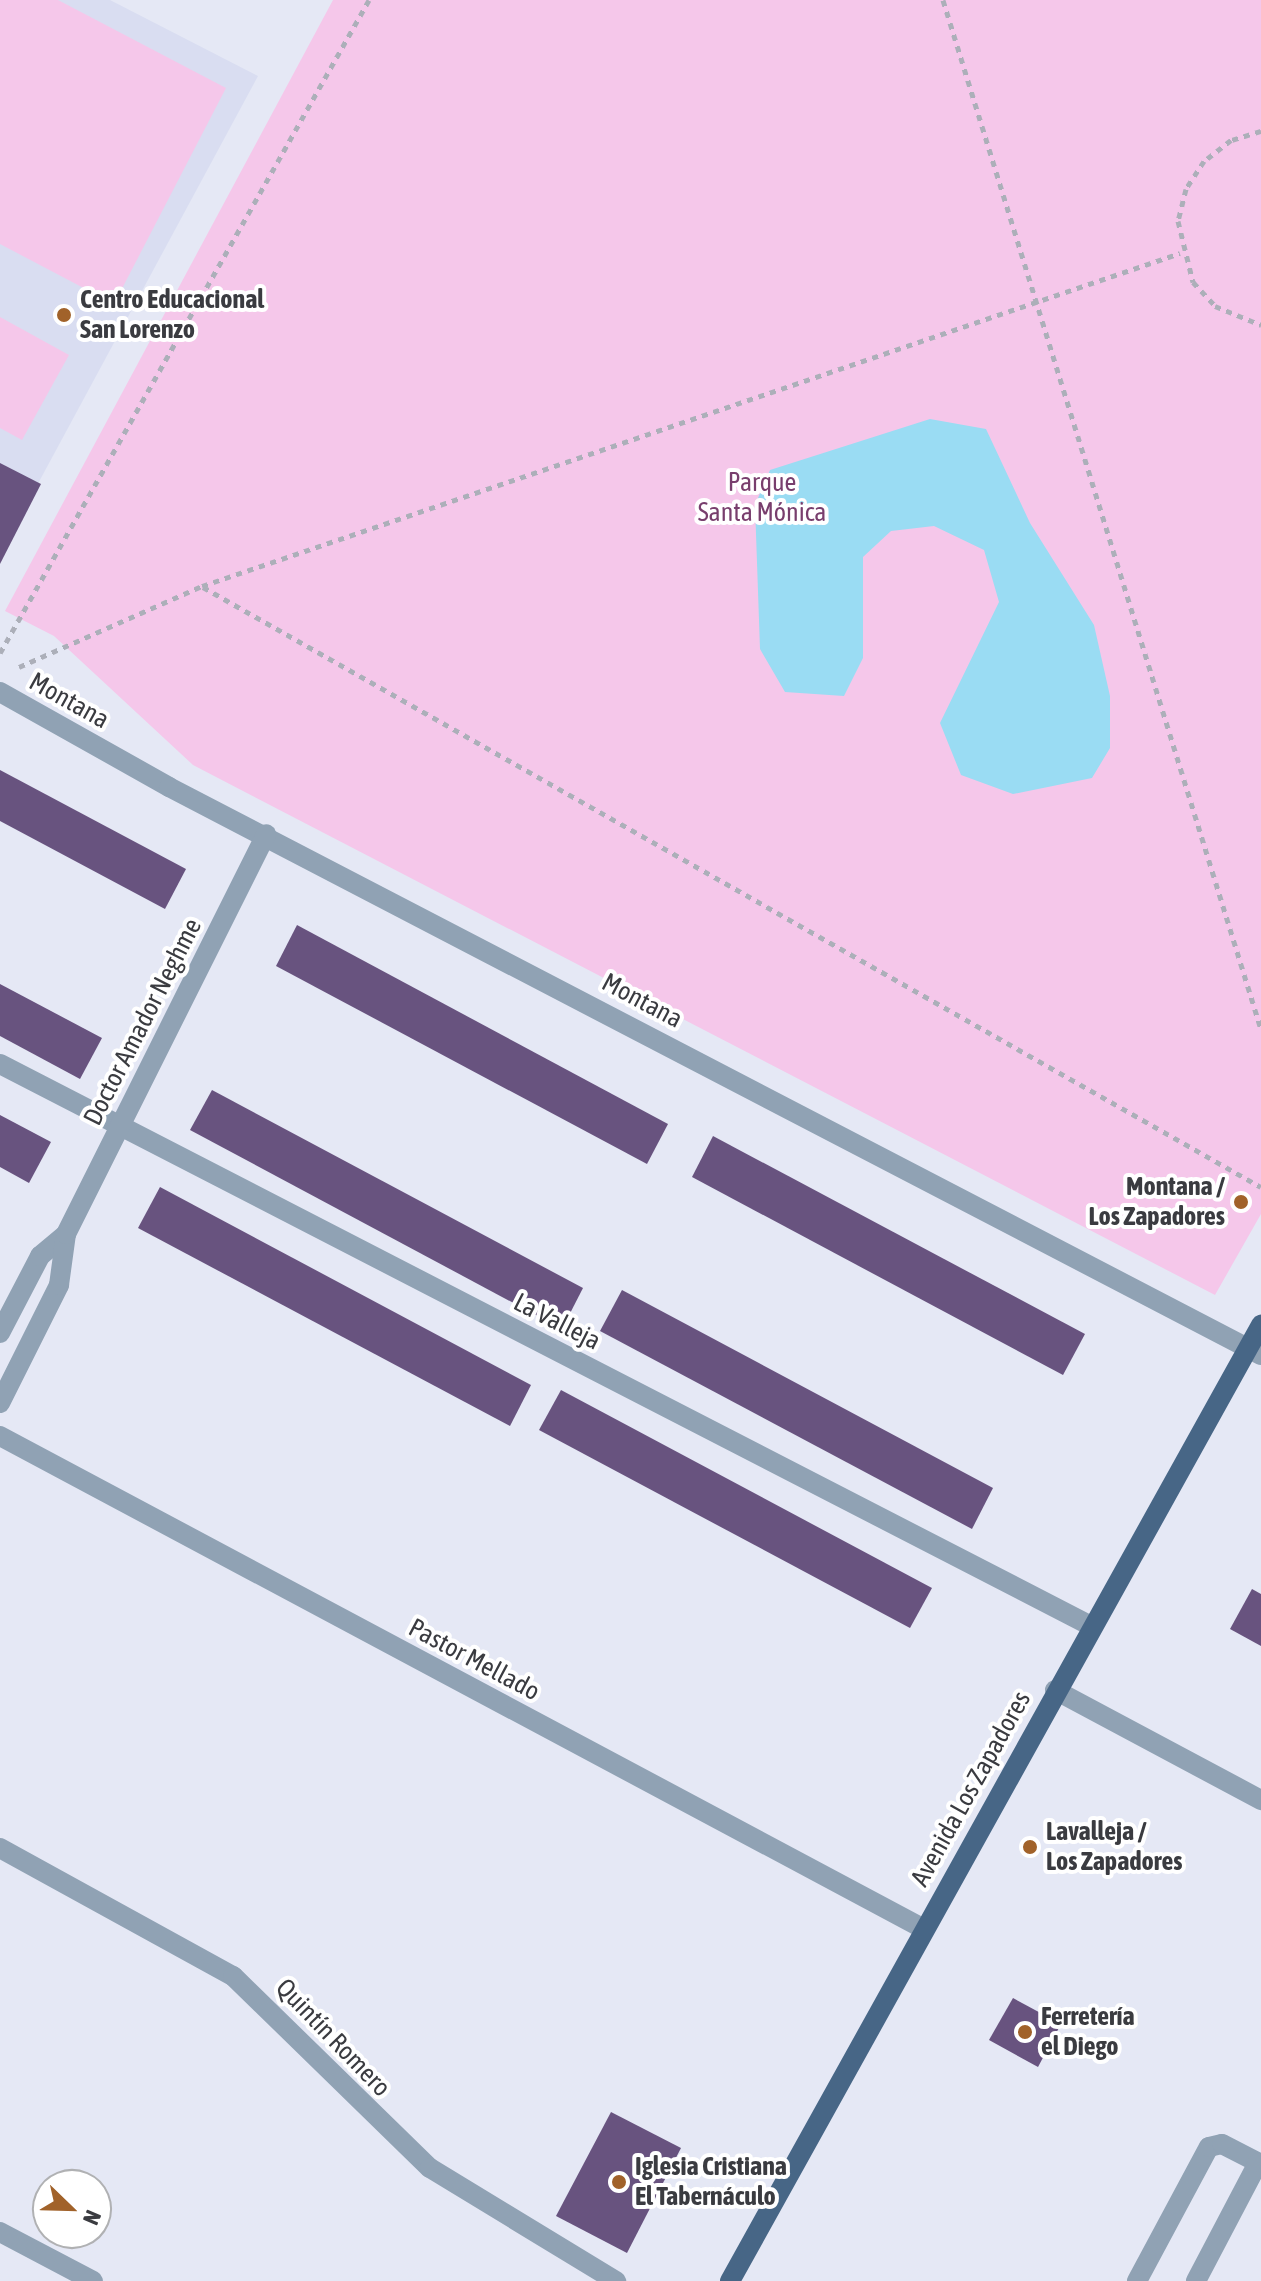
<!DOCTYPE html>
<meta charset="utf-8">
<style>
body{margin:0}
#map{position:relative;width:1261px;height:2281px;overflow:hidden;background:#e5e8f5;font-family:"Asap Condensed",sans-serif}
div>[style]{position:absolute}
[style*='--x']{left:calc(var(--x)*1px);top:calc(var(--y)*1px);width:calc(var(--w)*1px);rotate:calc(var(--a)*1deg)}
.built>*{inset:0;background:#d9ddf1}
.green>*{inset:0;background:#f5c7ea}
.water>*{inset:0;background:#9adcf3}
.building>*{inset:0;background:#68537f}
.path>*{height:5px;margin-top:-2.5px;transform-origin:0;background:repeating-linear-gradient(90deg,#acafb9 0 6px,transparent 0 12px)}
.minor>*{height:20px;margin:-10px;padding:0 10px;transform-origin:10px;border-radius:10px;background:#90a2b4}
.major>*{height:20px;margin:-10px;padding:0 10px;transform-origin:10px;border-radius:10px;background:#476686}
.dots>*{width:22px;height:22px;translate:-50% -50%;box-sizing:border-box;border:4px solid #fff;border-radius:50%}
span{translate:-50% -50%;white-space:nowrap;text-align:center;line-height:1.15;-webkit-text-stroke:8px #fff;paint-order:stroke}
.poi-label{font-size:26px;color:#3a3b40;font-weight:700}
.left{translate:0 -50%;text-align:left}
.right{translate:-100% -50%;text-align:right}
.park-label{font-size:26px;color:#783e6d}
.street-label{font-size:26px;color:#3a3b40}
.north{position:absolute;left:32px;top:2169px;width:80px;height:80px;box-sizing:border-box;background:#fff;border:2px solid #b0b1b3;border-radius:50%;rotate:113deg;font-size:22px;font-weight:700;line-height:32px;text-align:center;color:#3a3b40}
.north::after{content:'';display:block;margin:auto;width:28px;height:36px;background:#a1622a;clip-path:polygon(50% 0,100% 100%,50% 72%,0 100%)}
</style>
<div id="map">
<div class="built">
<div style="clip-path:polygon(0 0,110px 0,258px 76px,0 554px)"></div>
</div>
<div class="green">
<div style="clip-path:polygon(0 0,58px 0,226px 88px,114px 304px,0 244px)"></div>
<div style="clip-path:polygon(333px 0,1261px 0,1261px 1214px,1215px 1295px,193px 765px,54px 636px,5px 611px)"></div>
<div style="clip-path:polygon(0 317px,69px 355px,22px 440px,0 428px)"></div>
</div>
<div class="water">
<div style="clip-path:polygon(930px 419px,986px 429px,1030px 523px,1094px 625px,1110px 696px,1110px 748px,1092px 778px,1013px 794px,961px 775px,940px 723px,999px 602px,984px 550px,934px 526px,891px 531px,863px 557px,863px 658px,844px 696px,785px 692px,760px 649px,755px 505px,770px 470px)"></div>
</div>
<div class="building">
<div style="clip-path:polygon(0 463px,41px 484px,0 564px)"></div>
<div style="clip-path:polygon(0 770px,186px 869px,165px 909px,0 821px)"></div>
<div style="clip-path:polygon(297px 925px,668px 1124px,647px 1164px,276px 966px)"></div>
<div style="clip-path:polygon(0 984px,102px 1038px,80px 1079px,0 1036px)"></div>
<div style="clip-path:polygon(212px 1090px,583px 1288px,562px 1329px,190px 1130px)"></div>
<div style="clip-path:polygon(0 1115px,51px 1142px,29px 1183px,0 1167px)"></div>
<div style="clip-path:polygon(713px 1136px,1085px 1334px,1063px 1375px,692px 1177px)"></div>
<div style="clip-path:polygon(160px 1187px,531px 1385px,510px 1426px,138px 1228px)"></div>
<div style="clip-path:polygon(622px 1290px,993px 1488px,972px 1529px,600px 1331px)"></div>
<div style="clip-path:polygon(561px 1390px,932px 1588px,910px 1628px,539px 1430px)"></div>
<div style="clip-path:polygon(1252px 1589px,1261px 1594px,1261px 1646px,1230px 1629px)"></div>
<div style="clip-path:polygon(1013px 1998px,1061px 2024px,1038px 2067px,989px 2040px)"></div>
<div style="clip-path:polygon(611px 2112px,681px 2148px,627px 2253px,556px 2216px)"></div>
</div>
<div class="path">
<div style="--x:943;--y:0;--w:1077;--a:72.83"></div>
<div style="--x:1261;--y:131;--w:31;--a:163"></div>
<div style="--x:1231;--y:140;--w:34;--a:142"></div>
<div style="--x:1204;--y:161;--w:33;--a:123"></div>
<div style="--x:1186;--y:189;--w:33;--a:104"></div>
<div style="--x:1178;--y:221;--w:63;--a:76.2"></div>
<div style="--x:1193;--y:282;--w:33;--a:47"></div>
<div style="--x:1215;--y:306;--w:50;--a:22.4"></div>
<div style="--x:203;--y:587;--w:1216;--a:29.56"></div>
<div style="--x:0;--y:653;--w:750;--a:-60.53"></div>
<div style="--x:19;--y:667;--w:200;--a:-23.9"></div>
<div style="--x:202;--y:586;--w:1033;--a:-18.8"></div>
</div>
<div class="minor">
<div style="--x:0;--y:692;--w:194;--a:29.3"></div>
<div style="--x:169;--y:787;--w:1231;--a:27.48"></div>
<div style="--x:0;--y:1064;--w:1227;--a:27.25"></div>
<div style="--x:0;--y:1333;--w:87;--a:-62.5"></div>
<div style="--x:40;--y:1256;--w:34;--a:-40"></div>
<div style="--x:0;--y:1403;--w:132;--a:-63.4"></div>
<div style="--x:59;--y:1285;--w:51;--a:-82.2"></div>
<div style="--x:66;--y:1234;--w:447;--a:-63.4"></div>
<div style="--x:0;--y:1436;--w:1047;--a:28.08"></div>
<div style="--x:1055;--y:1690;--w:234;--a:28.1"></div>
<div style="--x:0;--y:1848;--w:266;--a:28.8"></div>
<div style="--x:233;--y:1976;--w:275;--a:44.3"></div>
<div style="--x:430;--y:2168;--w:218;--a:31.3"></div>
<div style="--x:0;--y:2232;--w:105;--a:27.8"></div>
<div style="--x:1137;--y:2281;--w:152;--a:-61.8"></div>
<div style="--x:1209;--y:2147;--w:13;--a:-13"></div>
<div style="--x:1222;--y:2144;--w:44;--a:27.1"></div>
<div style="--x:1196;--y:2281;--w:133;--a:-62.3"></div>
</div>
<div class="major">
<div style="--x:730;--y:2281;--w:1094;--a:-60.95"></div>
</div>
<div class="dots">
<div style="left:64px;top:315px;background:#a1622a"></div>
<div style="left:1241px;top:1202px;background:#a1622a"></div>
<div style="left:1030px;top:1847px;background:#a1622a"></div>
<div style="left:1025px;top:2032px;background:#a1622a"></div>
<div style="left:619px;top:2182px;background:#a1622a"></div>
</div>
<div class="poi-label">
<span class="left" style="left:80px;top:315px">Centro Educacional<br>San Lorenzo</span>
<span class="right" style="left:1225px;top:1202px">Montana /<br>Los Zapadores</span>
<span class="left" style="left:1046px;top:1847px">Lavalleja /<br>Los Zapadores</span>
<span class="left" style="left:1041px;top:2032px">Ferretería<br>el Diego</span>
<span class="left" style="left:635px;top:2182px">Iglesia Cristiana<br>El Tabernáculo</span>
</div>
<div class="park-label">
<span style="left:762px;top:498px">Parque<br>Santa Mónica</span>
</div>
<div class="street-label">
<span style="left:69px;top:701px;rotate:29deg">Montana</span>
<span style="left:642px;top:1001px;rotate:28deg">Montana</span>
<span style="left:143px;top:1022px;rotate:-63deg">Doctor Amador Neghme</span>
<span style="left:557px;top:1322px;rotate:27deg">La Valleja</span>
<span style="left:474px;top:1660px;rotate:28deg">Pastor Mellado</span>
<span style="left:971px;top:1789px;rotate:-61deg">Avenida Los Zapadores</span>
<span style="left:333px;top:2038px;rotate:46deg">Quintín Romero</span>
</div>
<div class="north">N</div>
</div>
